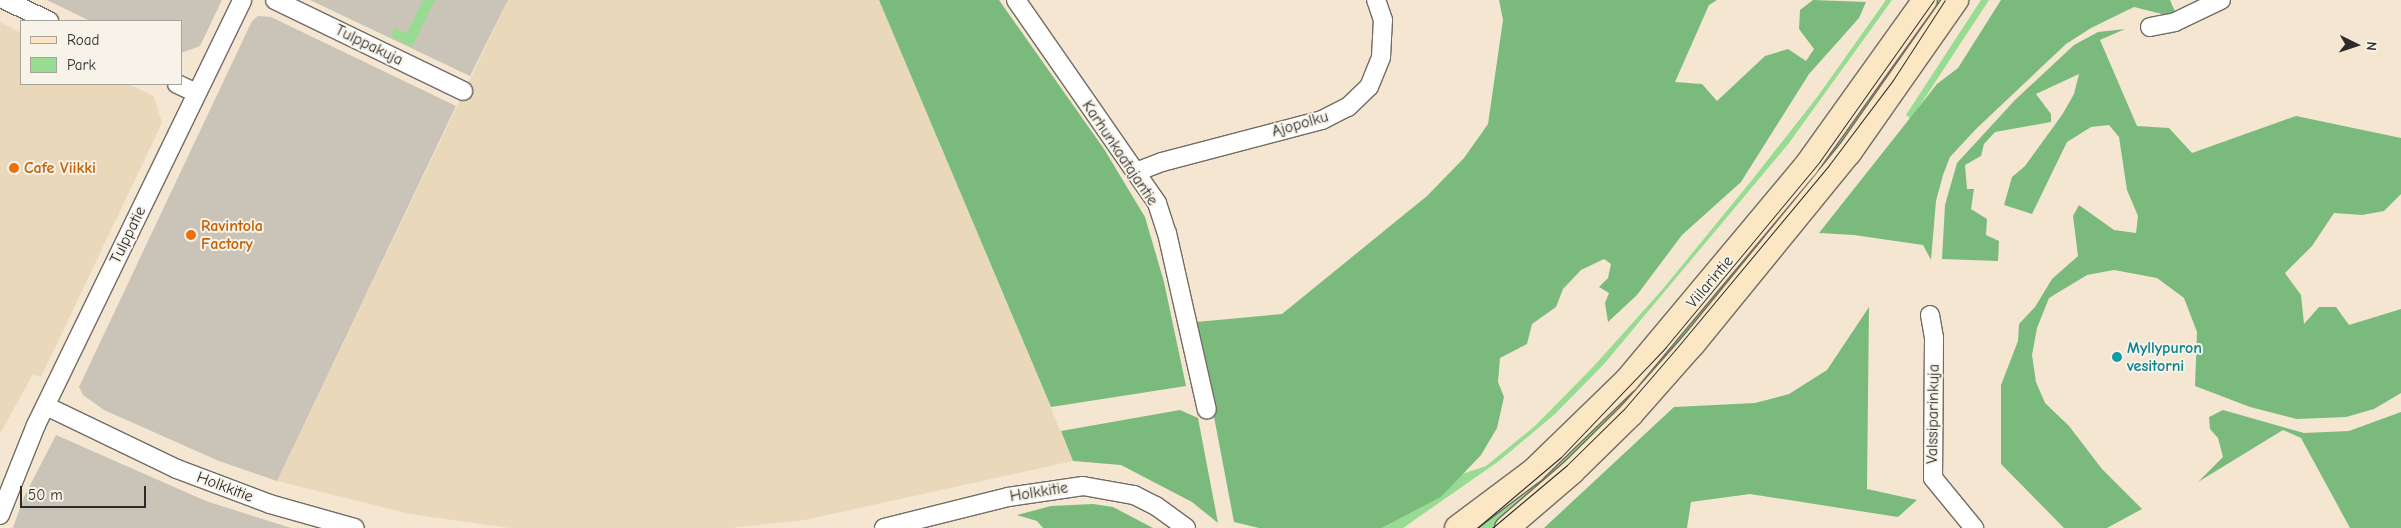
<!DOCTYPE html>
<style>
body{margin:0}
#map{position:relative;width:2401px;height:528px;overflow:hidden;background:#f4e6d1;font-family:"Comic Neue",sans-serif}
div>[style]{position:absolute}
[style*='--x']{left:calc(var(--x)*1px);top:calc(var(--y)*1px);width:calc(var(--w)*1px);rotate:calc(var(--a)*1deg)}
.built>*{inset:0;background:#ead8ba}
.industrial>*{inset:0;background:#cac3b8}
.green>*{inset:0;background:#98db93}
.forest>*{inset:0;background:#7abb7d}
.roads{filter:drop-shadow(1px 0 #716c65) drop-shadow(-1px 0 #716c65) drop-shadow(0 1px #716c65) drop-shadow(0 -1px #716c65)}
.street>*{height:18px;margin:-9px;padding:0 9px;transform-origin:9px;border-radius:9px;background:#fff}
.secondary>*{height:24px;margin:-12px;padding:0 12px;transform-origin:12px;border-radius:12px;background:#fbe7c3}
.tram>*{height:1px;margin:-0.5px;padding:0 0.5px;transform-origin:0.5px;border-radius:0.5px;background:#2b2b2b}
.dots>*{width:14px;height:14px;translate:-50% -50%;box-sizing:border-box;border:2px solid #f7f3e8;border-radius:50%}
span{translate:-50% -50%;white-space:nowrap;text-align:center;line-height:1.15;-webkit-text-stroke:4px #f7f3e8;paint-order:stroke}
.street-label{font-size:16px;color:#2b2b2b}
.food-label{font-size:16px;color:#c56008;font-weight:700}
.left{translate:0 -50%;text-align:left}
.culture-label{font-size:16px;color:#0d838f;font-weight:700}
.legend{position:absolute;left:20px;top:20px;width:162px;height:65px;box-sizing:border-box;background:#f7f3e8;border:1px solid #a5a39c;margin:0;padding:6px 9px;list-style:none;font-size:15px;color:#2b2b2b}
.legend li{display:flex;align-items:center;gap:10px;height:25px}
.legend b{width:25px;border:1px solid #a5a39c}
.north{position:absolute;left:2331px;top:20px;width:50px;height:50px;-webkit-text-stroke:4px #f7f3e8;paint-order:stroke;rotate:94deg;font-size:14px;font-weight:700;line-height:20px;text-align:center;color:#2b2b2b}
.north::after{content:'';display:block;margin:auto;width:18px;height:22px;background:#2b2b2b;clip-path:polygon(50% 0,100% 100%,50% 72%,0 100%)}
.scale{position:absolute;left:20px;top:486px;width:126px;height:22px;box-sizing:border-box;border:2px solid #2b2b2b;border-top:0;padding-left:6px;font-size:15px;line-height:18px;white-space:nowrap;color:#2b2b2b;-webkit-text-stroke:4px #f7f3e8;paint-order:stroke}
</style>
<div id="map">
<div class="built">
<div style="clip-path:polygon(508px 0,879px 0,1073px 461px,805px 520px,730px 528px,510px 528px,410px 514px,277px 481px)"></div>
<div style="clip-path:polygon(0 22px,21px 33px,21px 84px,128px 84px,154px 96px,162px 123px,41px 377px,33px 374px,0 434px)"></div>
</div>
<div class="industrial">
<div style="clip-path:polygon(47px 0,222px 0,200px 46px,181px 53px,181px 21px,90px 21px)"></div>
<div style="clip-path:polygon(310px 0,508px 0,470px 76px)"></div>
<div style="clip-path:polygon(258px 16px,271px 17px,456px 106px,277px 481px,219px 461px,104px 410px,83px 395px,79px 387px,252px 21px)"></div>
<div style="clip-path:polygon(56px 435px,206px 501px,291px 528px,13px 528px,24px 497px)"></div>
</div>
<div class="green">
<div style="clip-path:polygon(423px 0,435px 0,412px 47px,391px 36px,395px 28px,407px 33px)"></div>
<div style="clip-path:polygon(1886px 0,1892px 0,1789px 143px,1604px 364px,1555px 414px,1499px 461px,1403px 528px,1382px 528px,1441px 497px,1462px 474px,1486px 466px,1535px 426px,1593px 367px,1662px 290px,1752px 180px,1818px 96px)"></div>
<div style="clip-path:polygon(1932px 0,1951px 0,1900px 78px,1657px 380px,1501px 528px,1474px 528px,1512px 498px)"></div>
<div style="clip-path:polygon(1981px 0,1989px 0,1911px 119px,1906px 115px)"></div>
</div>
<div class="forest">
<div style="clip-path:polygon(879px 0,999px 0,1104px 149px,1145px 217px,1164px 282px,1186px 386px,1051px 407px)"></div>
<div style="clip-path:polygon(1499px 0,1717px 0,1709px 5px,1675px 82px,1702px 84px,1717px 101px,1765px 56px,1788px 49px,1806px 61px,1814px 49px,1799px 29px,1800px 10px,1813px 0,1866px 2px,1859px 18px,1809px 74px,1741px 182px,1682px 235px,1637px 295px,1608px 322px,1605px 303px,1609px 293px,1599px 287px,1608px 278px,1611px 264px,1604px 259px,1581px 270px,1563px 289px,1556px 307px,1532px 324px,1527px 344px,1500px 358px,1498px 382px,1504px 397px,1497px 428px,1481px 455px,1441px 497px,1382px 528px,1259px 528px,1234px 522px,1196px 322px,1282px 314px,1427px 196px,1464px 158px,1488px 124px,1503px 20px)"></div>
<div style="clip-path:polygon(2001px 0,2170px 0,2176px 14px,2170px 16px,2134px 7px,2091px 28px,2066px 44px,1976px 129px,1950px 157px,1943px 175px,1936px 201px,1931px 260px,1923px 245px,1854px 235px,1819px 233px,1937px 84px,1958px 68px)"></div>
<div style="clip-path:polygon(2125px 29px,2100px 40px,2137px 126px,2169px 128px,2192px 153px,2296px 116px,2401px 138px,2401px 194px,2384px 211px,2362px 215px,2334px 213px,2312px 246px,2285px 273px,2301px 295px,2304px 324px,2319px 307px,2336px 307px,2349px 325px,2401px 309px,2401px 393px,2374px 409px,2346px 417px,2297px 419px,2250px 407px,2195px 386px,2197px 332px,2184px 298px,2157px 278px,2114px 270px,2087px 275px,2049px 298px,2037px 328px,2032px 355px,2036px 382px,2045px 403px,2069px 426px,2102px 469px,2142px 509px,2107px 528px,2064px 528px,2001px 464px,2001px 385px,2018px 341px,2019px 324px,2035px 307px,2052px 279px,2078px 256px,2073px 216px,2079px 205px,2114px 230px,2136px 233px,2138px 216px,2127px 190px,2119px 137px,2109px 125px,2091px 127px,2067px 142px,2032px 214px,2004px 205px,2012px 177px,2025px 166px,2062px 115px,2074px 94px,2079px 74px,2036px 94px,2051px 114px,2051px 122px,1995px 132px,1984px 144px,1981px 156px,1965px 165px,1967px 189px,1974px 189px,1971px 209px,1987px 219px,1986px 235px,1999px 241px,1998px 261px,1942px 259px,1945px 205px,1957px 163px,2015px 100px,2074px 45px,2098px 32px)"></div>
<div style="clip-path:polygon(1869px 307px,1867px 489px,1917px 500px,1898px 517px,1750px 494px,1691px 502px,1687px 528px,1544px 528px,1674px 407px,1755px 403px,1789px 394px,1827px 370px)"></div>
<div style="clip-path:polygon(1180px 410px,1198px 418px,1218px 523px,1192px 502px,1121px 465px,1073px 461px,1061px 431px)"></div>
<div style="clip-path:polygon(2223px 410px,2304px 433px,2349px 431px,2401px 412px,2401px 528px,2350px 528px,2301px 438px,2283px 430px,2198px 482px,2223px 457px,2218px 438px,2210px 429px,2209px 417px)"></div>
<div style="clip-path:polygon(1093px 504px,1113px 507px,1153px 528px,1043px 528px,1037px 521px,1017px 515px,1051px 506px)"></div>
</div>
<div class="roads">
<div class="street">
<div style="--x:5;--y:0;--w:49;--a:25.5"></div>
<div style="--x:275;--y:0;--w:209;--a:25.8"></div>
<div style="--x:1016;--y:0;--w:247;--a:55.2"></div>
<div style="--x:1157;--y:203;--w:32;--a:72"></div>
<div style="--x:1167;--y:233;--w:181;--a:77.3"></div>
<div style="--x:2150;--y:27;--w:25;--a:-11"></div>
<div style="--x:2175;--y:22;--w:51;--a:-25.6"></div>
<div style="--x:177;--y:84;--w:21;--a:25"></div>
<div style="--x:1136;--y:172;--w:28;--a:-21"></div>
<div style="--x:1162;--y:162;--w:165;--a:-14.7"></div>
<div style="--x:1322;--y:120;--w:29;--a:-27"></div>
<div style="--x:1348;--y:107;--w:29;--a:-44"></div>
<div style="--x:1369;--y:87;--w:32;--a:-68"></div>
<div style="--x:1381;--y:57;--w:37;--a:-87"></div>
<div style="--x:1383;--y:20;--w:21;--a:-109"></div>
<div style="--x:1930;--y:315;--w:23;--a:80"></div>
<div style="--x:1934;--y:338;--w:140;--a:90.4"></div>
<div style="--x:1933;--y:478;--w:65;--a:50.6"></div>
<div style="--x:46;--y:406;--w:145;--a:25.7"></div>
<div style="--x:177;--y:469;--w:99;--a:20.6"></div>
<div style="--x:270;--y:504;--w:88;--a:15.8"></div>
<div style="--x:0;--y:515;--w:97;--a:-68.2"></div>
<div style="--x:36;--y:425;--w:472;--a:-64.1"></div>
<div style="--x:884;--y:528;--w:128;--a:-14"></div>
<div style="--x:1008;--y:497;--w:76;--a:-8.3"></div>
<div style="--x:1083;--y:486;--w:52;--a:10"></div>
<div style="--x:1134;--y:495;--w:25;--a:27"></div>
<div style="--x:1156;--y:506;--w:37;--a:36"></div>
</div>
<div class="secondary">
<div style="--x:1457;--y:528;--w:95;--a:-36.9"></div>
<div style="--x:1533;--y:471;--w:131;--a:-44.1"></div>
<div style="--x:1627;--y:380;--w:279;--a:-50.1"></div>
<div style="--x:1806;--y:166;--w:204;--a:-54.4"></div>
<div style="--x:1507;--y:528;--w:86;--a:-40.7"></div>
<div style="--x:1572;--y:472;--w:83;--a:-44.5"></div>
<div style="--x:1631;--y:414;--w:94;--a:-48.5"></div>
<div style="--x:1693;--y:344;--w:247;--a:-50.8"></div>
<div style="--x:1849;--y:153;--w:187;--a:-55"></div>
</div>
</div>
<div class="tram">
<div style="--x:1477;--y:528;--w:110;--a:-40.2"></div>
<div style="--x:1561;--y:457;--w:151;--a:-46.3"></div>
<div style="--x:1665;--y:348;--w:243;--a:-50.3"></div>
<div style="--x:1820;--y:161;--w:197;--a:-54.7"></div>
<div style="--x:1492;--y:528;--w:98;--a:-40"></div>
<div style="--x:1567;--y:465;--w:80;--a:-44.5"></div>
<div style="--x:1624;--y:409;--w:78;--a:-49.2"></div>
<div style="--x:1675;--y:350;--w:241;--a:-50.2"></div>
<div style="--x:1829;--y:165;--w:106;--a:-53"></div>
<div style="--x:1893;--y:80;--w:95;--a:-57"></div>
</div>
<div class="dots">
<div style="left:14px;top:168px;background:#e8710a"></div>
<div style="left:191px;top:235px;background:#e8710a"></div>
<div style="left:2117px;top:357px;background:#0f9aa8"></div>
</div>
<div class="street-label">
<span style="left:369px;top:45px;rotate:26deg">Tulppakuja</span>
<span style="left:1300px;top:124px;rotate:-16deg">Ajopolku</span>
<span style="left:1120px;top:153px;rotate:56deg">Karhunkaatajantie</span>
<span style="left:128px;top:235px;rotate:-64deg">Tulppatie</span>
<span style="left:1710px;top:282px;rotate:-50deg">Viilarintie</span>
<span style="left:1933px;top:414px;rotate:-89deg">Valssiparinkuja</span>
<span style="left:225px;top:487px;rotate:21deg">Holkkitie</span>
<span style="left:1039px;top:492px;rotate:-9deg">Holkkitie</span>
</div>
<div class="food-label">
<span class="left" style="left:24px;top:168px">Cafe Viikki</span>
<span class="left" style="left:201px;top:235px">Ravintola<br>Factory</span>
</div>
<div class="culture-label">
<span class="left" style="left:2127px;top:357px">Myllypuron<br>vesitorni</span>
</div>
<ul class="legend">
<li><b style="height:6px;background:#fbe7c3"></b>Road</li>
<li><b style="height:14px;background:#98db93"></b>Park</li>
</ul>
<div class="north">N</div>
<div class="scale">50 m</div>
</div>
